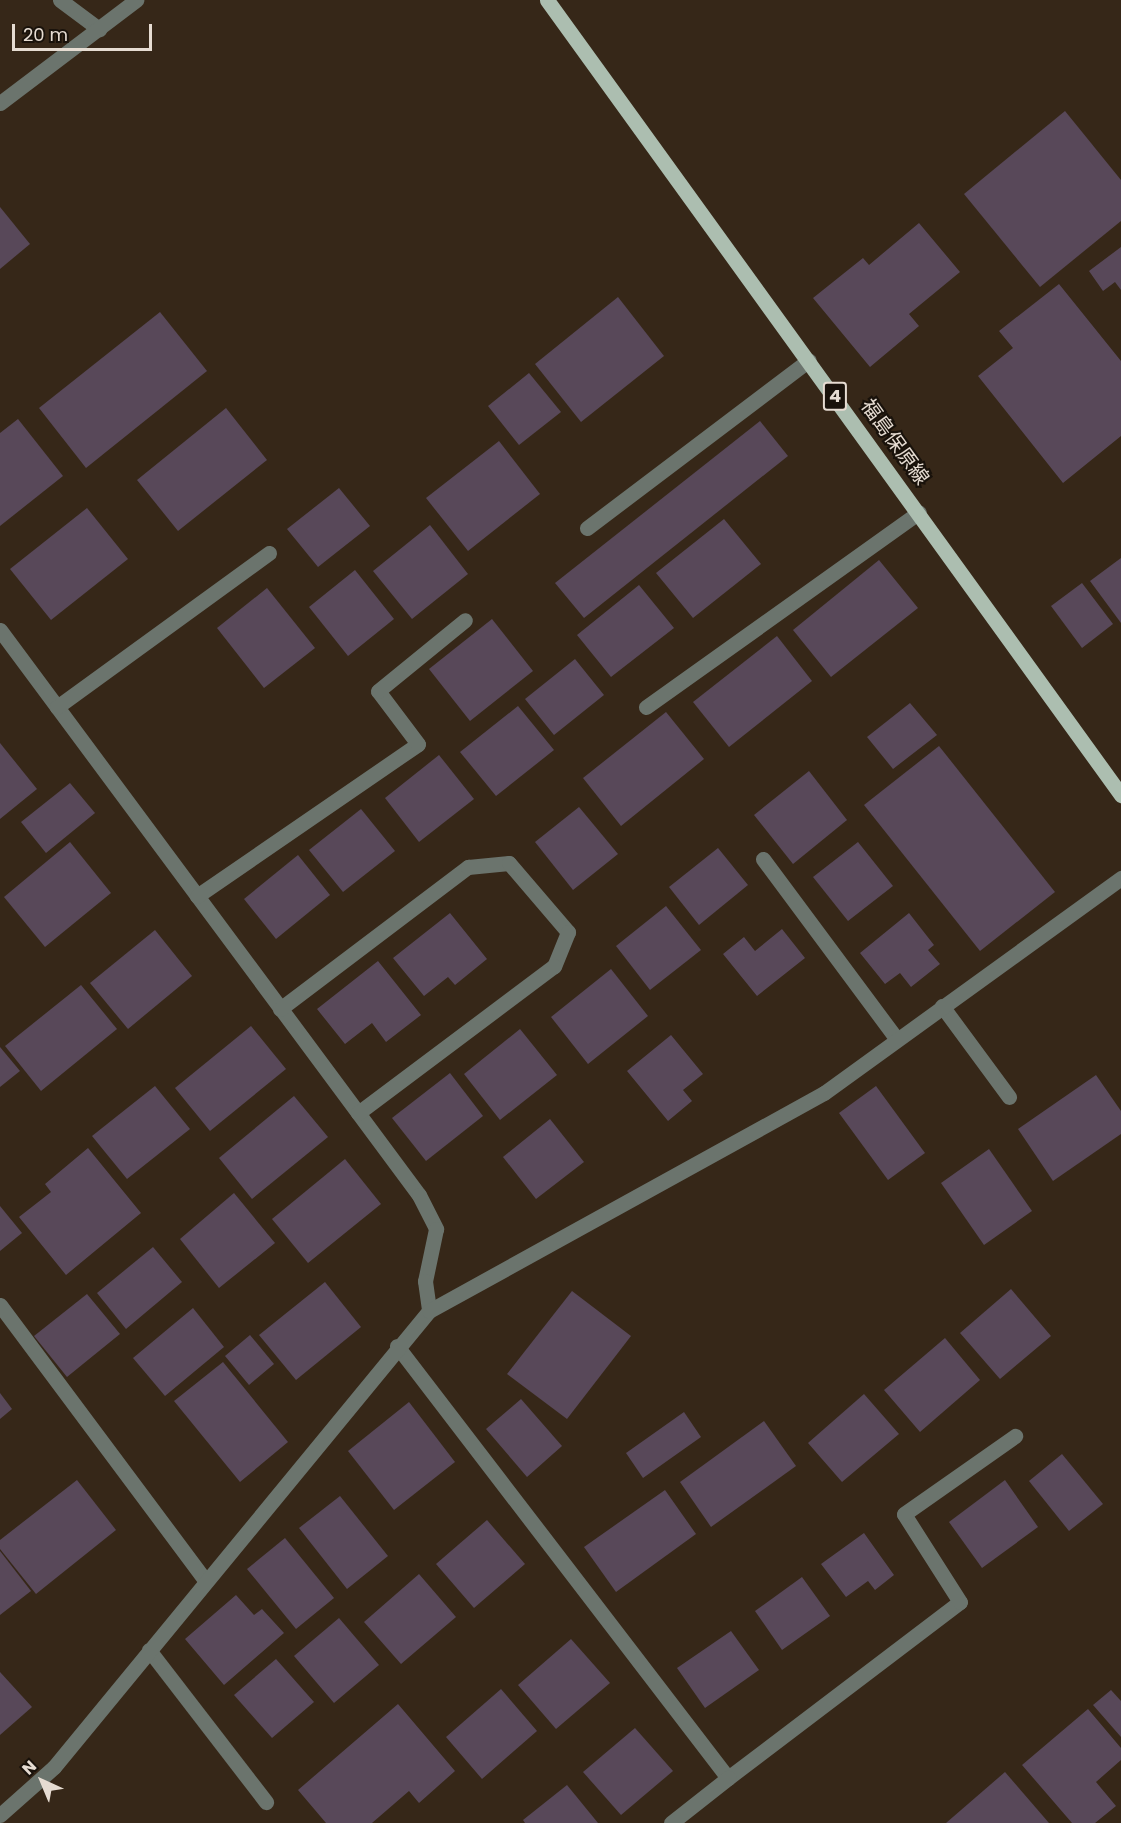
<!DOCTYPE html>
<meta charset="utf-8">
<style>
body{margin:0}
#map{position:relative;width:1121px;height:1823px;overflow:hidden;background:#362718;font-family:Poppins,"Noto Sans JP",sans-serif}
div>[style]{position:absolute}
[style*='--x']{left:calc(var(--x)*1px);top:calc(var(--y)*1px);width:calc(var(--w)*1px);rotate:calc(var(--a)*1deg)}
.building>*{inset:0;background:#584859}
.minor>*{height:15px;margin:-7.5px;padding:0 7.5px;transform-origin:7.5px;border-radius:7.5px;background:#6b746d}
.major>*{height:15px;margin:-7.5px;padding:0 7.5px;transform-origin:7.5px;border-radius:7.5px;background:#acbeb0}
span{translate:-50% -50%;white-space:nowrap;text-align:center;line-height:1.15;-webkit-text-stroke:4.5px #19120b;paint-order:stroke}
.shield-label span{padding:2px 4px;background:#19120b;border:2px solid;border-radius:4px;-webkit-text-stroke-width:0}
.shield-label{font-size:18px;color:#e6dcd2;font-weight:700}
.street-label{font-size:20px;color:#e6dcd2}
.north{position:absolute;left:12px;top:1751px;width:60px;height:60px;-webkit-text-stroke:4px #19120b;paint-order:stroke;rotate:316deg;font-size:16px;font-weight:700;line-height:24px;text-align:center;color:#e6dcd2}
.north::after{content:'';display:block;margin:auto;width:21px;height:27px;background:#e6dcd2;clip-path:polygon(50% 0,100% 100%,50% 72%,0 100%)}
.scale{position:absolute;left:12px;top:24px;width:140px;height:27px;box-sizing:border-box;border:3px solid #e6dcd2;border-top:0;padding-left:8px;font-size:18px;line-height:21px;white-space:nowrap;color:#e6dcd2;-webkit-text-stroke:4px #19120b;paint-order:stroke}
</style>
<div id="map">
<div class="building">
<div style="clip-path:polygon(1065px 111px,1121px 180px,1121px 221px,1040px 287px,964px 194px)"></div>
<div style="clip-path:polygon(0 207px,30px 244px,0 269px)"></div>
<div style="clip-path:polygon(919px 223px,960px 272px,909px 314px,919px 326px,870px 367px,813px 298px,863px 258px,869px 265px)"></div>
<div style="clip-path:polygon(1121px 247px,1121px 290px,1115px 282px,1103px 291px,1089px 271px)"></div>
<div style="clip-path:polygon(1059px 284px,1121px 361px,1121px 436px,1063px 483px,978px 376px,1013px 348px,999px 331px)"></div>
<div style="clip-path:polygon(618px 297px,664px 356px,581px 422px,535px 364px)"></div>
<div style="clip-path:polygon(160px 312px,207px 371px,86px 468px,39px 408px)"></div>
<div style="clip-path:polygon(529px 373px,561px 412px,519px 445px,488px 406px)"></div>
<div style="clip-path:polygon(226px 408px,267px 460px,178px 531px,137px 480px)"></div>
<div style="clip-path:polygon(18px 419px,63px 476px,0 526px,0 433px)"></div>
<div style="clip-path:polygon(760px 421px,788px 456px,584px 618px,555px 583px)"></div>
<div style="clip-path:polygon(499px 441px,540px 494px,468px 551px,426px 498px)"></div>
<div style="clip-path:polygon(339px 488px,370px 526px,318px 567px,287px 529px)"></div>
<div style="clip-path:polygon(87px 508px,128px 559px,51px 620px,10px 569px)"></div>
<div style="clip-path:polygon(724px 519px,761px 564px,693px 618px,656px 573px)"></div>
<div style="clip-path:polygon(430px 525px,468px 574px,412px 619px,373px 571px)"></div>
<div style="clip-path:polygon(1121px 558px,1121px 623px,1090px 581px)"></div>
<div style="clip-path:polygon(879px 560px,918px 608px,831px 677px,793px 630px)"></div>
<div style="clip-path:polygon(355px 570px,394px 619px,348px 656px,309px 607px)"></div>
<div style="clip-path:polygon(1082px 583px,1113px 624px,1082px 648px,1051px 606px)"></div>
<div style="clip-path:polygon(639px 585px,674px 628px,611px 677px,577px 635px)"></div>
<div style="clip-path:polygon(267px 588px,315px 648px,264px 688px,217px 628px)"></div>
<div style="clip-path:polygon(492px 619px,533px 671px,470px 721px,429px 669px)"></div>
<div style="clip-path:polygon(777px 636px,812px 681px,729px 747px,693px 702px)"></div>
<div style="clip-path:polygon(575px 659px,604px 695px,554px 735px,525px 699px)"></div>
<div style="clip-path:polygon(910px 703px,937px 735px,893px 769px,867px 737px)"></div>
<div style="clip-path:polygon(518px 706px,554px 750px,496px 796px,460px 752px)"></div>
<div style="clip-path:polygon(666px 712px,704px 759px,621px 826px,583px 778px)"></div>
<div style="clip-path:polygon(0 743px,37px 789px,0 819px)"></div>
<div style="clip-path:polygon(939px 746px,1055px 892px,980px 951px,864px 805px)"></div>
<div style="clip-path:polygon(439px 755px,474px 799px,419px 842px,385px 798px)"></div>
<div style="clip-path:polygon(809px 771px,847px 820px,793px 864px,754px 815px)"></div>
<div style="clip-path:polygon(70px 783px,95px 813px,46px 853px,21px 822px)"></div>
<div style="clip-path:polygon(579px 807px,618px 854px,573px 890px,535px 842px)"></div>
<div style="clip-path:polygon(361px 809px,395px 851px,343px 892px,309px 850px)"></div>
<div style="clip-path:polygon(70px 842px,111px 893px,45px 947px,4px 897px)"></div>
<div style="clip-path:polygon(858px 842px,893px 886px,848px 921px,813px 877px)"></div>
<div style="clip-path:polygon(718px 848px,748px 885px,699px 925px,669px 887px)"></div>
<div style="clip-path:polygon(298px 855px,330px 895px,276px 939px,244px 899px)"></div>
<div style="clip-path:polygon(666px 906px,701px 950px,650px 990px,616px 946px)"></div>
<div style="clip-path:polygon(450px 913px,487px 959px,455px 985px,448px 977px,424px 996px,393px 958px)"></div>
<div style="clip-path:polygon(909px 913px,934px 945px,928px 950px,940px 964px,911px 987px,900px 973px,885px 984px,860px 953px)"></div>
<div style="clip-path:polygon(782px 929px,805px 958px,757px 996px,723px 954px,744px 937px,755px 951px)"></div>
<div style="clip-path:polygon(155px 930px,192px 976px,128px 1029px,90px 983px)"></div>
<div style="clip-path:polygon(378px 961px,421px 1015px,386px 1042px,372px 1023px,345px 1044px,317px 1009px)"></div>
<div style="clip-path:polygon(611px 969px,648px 1016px,588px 1064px,551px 1017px)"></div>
<div style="clip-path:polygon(81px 985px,117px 1029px,41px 1091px,5px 1046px)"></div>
<div style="clip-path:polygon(251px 1026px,286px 1069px,210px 1131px,175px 1088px)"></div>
<div style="clip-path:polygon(520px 1029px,557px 1075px,500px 1120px,464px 1074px)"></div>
<div style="clip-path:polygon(671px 1035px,703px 1074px,683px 1090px,692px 1101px,668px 1121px,627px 1071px)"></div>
<div style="clip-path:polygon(0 1047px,20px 1071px,0 1087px)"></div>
<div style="clip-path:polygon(450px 1073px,483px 1116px,426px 1161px,392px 1118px)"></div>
<div style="clip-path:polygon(1096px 1075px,1121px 1111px,1121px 1134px,1053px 1181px,1018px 1129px)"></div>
<div style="clip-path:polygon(155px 1086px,190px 1129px,127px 1179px,92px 1136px)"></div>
<div style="clip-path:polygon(876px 1086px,925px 1153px,888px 1180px,839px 1113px)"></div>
<div style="clip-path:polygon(294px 1096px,328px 1137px,252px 1199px,219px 1158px)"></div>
<div style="clip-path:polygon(550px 1119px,584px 1162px,536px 1199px,503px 1157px)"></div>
<div style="clip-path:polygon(88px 1148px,141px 1213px,66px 1275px,19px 1217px,51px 1192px,45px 1184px)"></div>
<div style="clip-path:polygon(989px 1149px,1032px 1211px,984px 1245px,941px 1183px)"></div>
<div style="clip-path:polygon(345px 1159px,381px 1204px,308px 1263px,272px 1219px)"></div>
<div style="clip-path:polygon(234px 1193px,275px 1243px,219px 1288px,180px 1239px)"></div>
<div style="clip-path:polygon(0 1206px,22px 1233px,0 1251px)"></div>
<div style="clip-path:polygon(153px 1247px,182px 1282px,126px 1329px,97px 1293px)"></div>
<div style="clip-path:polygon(325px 1282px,361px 1327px,296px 1380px,259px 1335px)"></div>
<div style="clip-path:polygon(1011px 1289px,1051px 1336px,1000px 1379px,960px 1333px)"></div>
<div style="clip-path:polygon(572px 1291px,631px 1336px,567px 1419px,507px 1374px)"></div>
<div style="clip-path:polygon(87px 1294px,120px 1334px,67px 1377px,34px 1336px)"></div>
<div style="clip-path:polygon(193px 1308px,224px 1347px,165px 1396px,133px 1358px)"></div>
<div style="clip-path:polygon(250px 1335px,274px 1364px,249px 1385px,225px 1356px)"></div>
<div style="clip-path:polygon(945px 1338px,980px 1380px,920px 1432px,884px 1390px)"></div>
<div style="clip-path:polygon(223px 1362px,288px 1442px,240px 1482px,174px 1401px)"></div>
<div style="clip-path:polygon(0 1393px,12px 1409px,0 1419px)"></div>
<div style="clip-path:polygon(864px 1394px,899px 1434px,842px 1482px,808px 1443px)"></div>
<div style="clip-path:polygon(521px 1399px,562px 1446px,527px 1477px,486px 1429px)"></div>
<div style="clip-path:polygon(409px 1402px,455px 1462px,394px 1510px,348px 1451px)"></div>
<div style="clip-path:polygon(684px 1412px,701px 1437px,643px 1478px,626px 1453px)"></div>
<div style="clip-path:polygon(764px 1421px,796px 1466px,711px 1527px,680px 1482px)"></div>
<div style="clip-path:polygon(1062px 1454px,1103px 1504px,1069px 1531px,1029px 1481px)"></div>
<div style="clip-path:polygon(77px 1480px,116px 1530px,36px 1594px,0 1549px,0 1540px)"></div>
<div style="clip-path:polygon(1005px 1480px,1038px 1527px,982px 1568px,949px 1522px)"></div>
<div style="clip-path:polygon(665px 1490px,696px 1534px,616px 1592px,584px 1547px)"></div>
<div style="clip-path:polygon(340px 1496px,388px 1556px,347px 1589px,299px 1528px)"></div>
<div style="clip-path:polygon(487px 1520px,525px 1564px,474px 1608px,436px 1564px)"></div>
<div style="clip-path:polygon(864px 1533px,894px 1575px,875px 1590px,868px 1581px,846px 1597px,821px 1564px)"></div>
<div style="clip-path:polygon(285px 1538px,334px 1598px,296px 1629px,247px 1569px)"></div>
<div style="clip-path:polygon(0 1551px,31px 1591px,0 1615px)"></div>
<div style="clip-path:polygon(419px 1574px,456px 1617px,401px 1664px,364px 1622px)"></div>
<div style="clip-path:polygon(802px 1577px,830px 1616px,782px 1650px,755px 1611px)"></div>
<div style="clip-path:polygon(236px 1595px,254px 1615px,262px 1609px,284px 1633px,224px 1685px,185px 1639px)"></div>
<div style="clip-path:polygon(339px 1618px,379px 1665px,334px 1703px,294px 1656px)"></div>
<div style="clip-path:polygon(731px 1631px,759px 1670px,705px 1708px,677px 1668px)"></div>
<div style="clip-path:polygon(571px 1639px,610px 1683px,556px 1729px,518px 1685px)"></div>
<div style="clip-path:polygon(276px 1659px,314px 1702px,272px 1738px,234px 1695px)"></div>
<div style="clip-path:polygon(0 1672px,32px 1707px,0 1735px)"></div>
<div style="clip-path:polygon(501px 1689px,537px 1731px,482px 1779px,446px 1737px)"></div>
<div style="clip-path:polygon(1111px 1690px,1121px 1701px,1121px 1737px,1093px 1705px)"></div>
<div style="clip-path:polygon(398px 1704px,455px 1771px,419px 1803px,409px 1791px,372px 1823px,326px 1823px,298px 1790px)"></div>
<div style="clip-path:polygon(1088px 1709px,1121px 1748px,1121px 1760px,1096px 1782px,1116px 1806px,1095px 1823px,1072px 1823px,1022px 1765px)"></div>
<div style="clip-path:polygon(635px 1728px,673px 1771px,621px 1815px,583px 1772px)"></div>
<div style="clip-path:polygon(1005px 1772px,1049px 1823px,946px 1823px)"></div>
<div style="clip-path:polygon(567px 1785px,598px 1823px,525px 1823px,523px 1820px)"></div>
</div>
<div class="minor">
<div style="--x:60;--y:0;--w:49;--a:36.6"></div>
<div style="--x:0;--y:103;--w:171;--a:-37.1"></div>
<div style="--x:587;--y:528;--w:278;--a:-37.1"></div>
<div style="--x:0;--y:630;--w:703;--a:53.44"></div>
<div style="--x:419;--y:1195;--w:38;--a:63"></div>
<div style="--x:436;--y:1229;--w:53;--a:101.9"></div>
<div style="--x:425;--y:1281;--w:30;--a:82"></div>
<div style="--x:57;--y:707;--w:262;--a:-36"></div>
<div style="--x:646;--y:707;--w:335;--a:-35.5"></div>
<div style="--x:763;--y:859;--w:223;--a:53.4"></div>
<div style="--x:197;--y:896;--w:268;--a:-34.5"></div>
<div style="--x:418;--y:744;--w:66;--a:-127"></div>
<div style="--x:378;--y:691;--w:112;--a:-39.2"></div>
<div style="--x:942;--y:1006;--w:113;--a:53.6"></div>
<div style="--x:280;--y:1009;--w:236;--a:-37.1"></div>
<div style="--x:468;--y:867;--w:41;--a:-5.6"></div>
<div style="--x:509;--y:863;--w:91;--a:49.5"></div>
<div style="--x:568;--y:932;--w:37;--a:112"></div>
<div style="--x:554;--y:966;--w:245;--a:143.1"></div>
<div style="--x:0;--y:1305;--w:342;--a:53.3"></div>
<div style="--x:397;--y:1346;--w:544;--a:52.54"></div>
<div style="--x:728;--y:1778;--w:291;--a:-37.2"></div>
<div style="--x:960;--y:1602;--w:104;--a:-122.5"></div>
<div style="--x:904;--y:1514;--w:136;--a:-35.1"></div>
<div style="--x:149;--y:1650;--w:192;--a:52.4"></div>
<div style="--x:0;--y:1815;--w:72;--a:-41.6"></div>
<div style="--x:54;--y:1767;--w:590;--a:-50.57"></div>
<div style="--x:429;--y:1311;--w:451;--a:-28.9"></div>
<div style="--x:824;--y:1093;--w:367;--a:-35.9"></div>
<div style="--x:671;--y:1823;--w:73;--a:-38.3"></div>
</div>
<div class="major">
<div style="--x:547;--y:0;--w:981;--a:54.17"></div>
</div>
<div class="shield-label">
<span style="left:835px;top:396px">4</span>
</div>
<div class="street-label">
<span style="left:895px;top:442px;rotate:54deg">福島保原線</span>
</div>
<div class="north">N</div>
<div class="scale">20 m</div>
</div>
